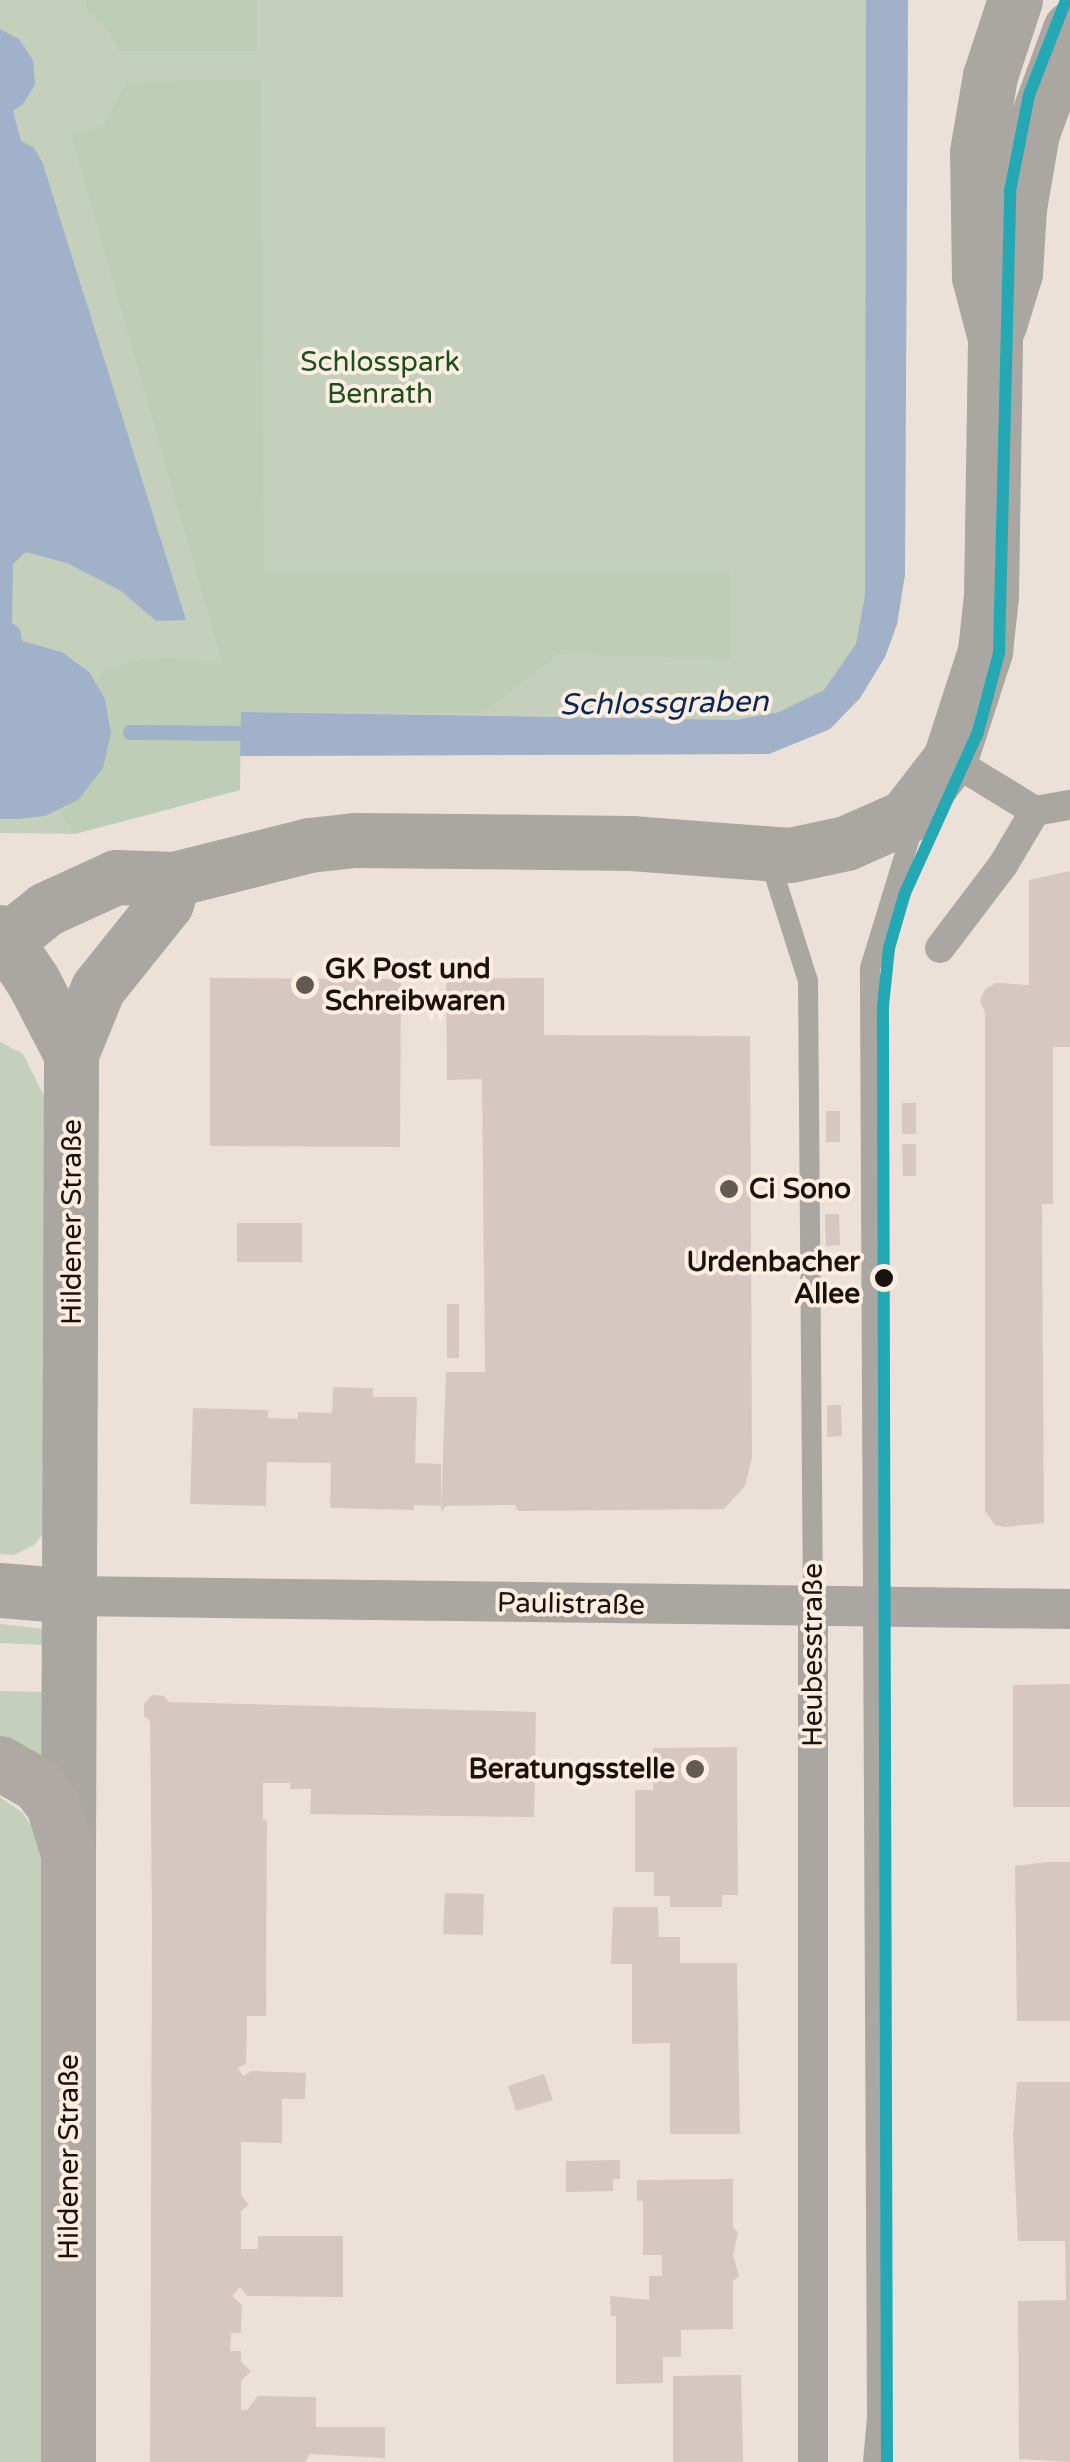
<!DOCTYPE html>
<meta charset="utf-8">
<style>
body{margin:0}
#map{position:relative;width:1070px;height:2462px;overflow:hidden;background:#ebe1d9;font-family:"Varela Round",sans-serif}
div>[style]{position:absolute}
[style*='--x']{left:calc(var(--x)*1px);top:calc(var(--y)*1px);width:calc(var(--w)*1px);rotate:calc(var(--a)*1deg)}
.green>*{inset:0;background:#c4d0bc}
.forest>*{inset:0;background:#beceb6}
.water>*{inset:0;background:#a1b1ca}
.stream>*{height:15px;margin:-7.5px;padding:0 7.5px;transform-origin:7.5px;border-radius:7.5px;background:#a1b1ca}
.building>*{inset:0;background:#d6c7c2}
.service>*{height:20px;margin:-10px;padding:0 10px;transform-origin:10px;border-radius:10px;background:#aaa6a2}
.pedestrian>*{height:30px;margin:-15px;padding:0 15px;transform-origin:15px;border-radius:15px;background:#aaa6a2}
.minor>*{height:40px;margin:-20px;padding:0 20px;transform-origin:20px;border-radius:20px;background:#aaa6a2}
.secondary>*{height:55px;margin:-27.5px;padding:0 27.5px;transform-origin:27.5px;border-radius:27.5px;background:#aaa6a1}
.primary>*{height:55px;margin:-27.5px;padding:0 27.5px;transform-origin:27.5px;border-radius:27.5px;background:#afa9a3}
.metro-1>*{height:12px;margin:-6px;padding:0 6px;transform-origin:6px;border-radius:6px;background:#24a8b3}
.dots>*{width:28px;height:28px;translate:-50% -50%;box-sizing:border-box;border:5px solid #feeee2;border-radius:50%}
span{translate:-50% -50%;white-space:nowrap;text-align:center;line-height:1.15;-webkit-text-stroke:8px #feeee2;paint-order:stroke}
.park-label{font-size:28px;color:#1b4f1e}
.poi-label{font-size:28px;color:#19130d;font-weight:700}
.left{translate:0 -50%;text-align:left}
.right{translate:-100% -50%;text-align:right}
.street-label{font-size:28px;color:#19130d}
.stop-label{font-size:28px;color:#19130d;font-weight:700}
.water-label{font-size:30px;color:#052858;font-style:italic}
</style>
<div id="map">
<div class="green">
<div style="clip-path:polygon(0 0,908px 0,905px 574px,897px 624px,885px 657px,860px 698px,830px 729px,769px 754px,240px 756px,240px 790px,75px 834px,0 833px)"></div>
<div style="clip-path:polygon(0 1042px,23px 1054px,45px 1098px,43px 1534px,34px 1545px,14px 1555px,0 1554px)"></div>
<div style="clip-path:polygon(0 1624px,45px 1629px,45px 1645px,0 1643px)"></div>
<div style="clip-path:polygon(0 1691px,44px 1692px,45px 1764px,0 1743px)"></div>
<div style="clip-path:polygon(0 1797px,23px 1813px,41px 1842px,43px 2462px,0 2462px)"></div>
</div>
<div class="forest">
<div style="clip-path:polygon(86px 0,257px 0,257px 51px,119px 51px,109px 31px,86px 9px)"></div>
<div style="clip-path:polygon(261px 80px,264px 572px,731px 572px,730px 660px,558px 654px,483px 713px,241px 712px,240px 790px,75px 834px,58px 811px,68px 807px,111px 733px,110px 712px,97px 682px,102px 671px,148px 657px,222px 662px,71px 135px,104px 125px,127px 81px)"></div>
</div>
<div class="water">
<div style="clip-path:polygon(866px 0,908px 0,905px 574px,897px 624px,885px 657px,860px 698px,830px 729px,769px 754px,240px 756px,241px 712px,736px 720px,779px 712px,824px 690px,856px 644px,865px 595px)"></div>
<div style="clip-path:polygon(0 29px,19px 39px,33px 60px,35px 85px,23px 104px,13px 111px,21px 141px,33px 147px,42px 161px,186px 620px,156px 621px,121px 591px,67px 563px,26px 552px,13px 564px,12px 623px,20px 629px,22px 641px,62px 652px,90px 673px,105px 699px,111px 733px,103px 768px,78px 800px,45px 816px,18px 819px,0 819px)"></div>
</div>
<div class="stream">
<div style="--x:130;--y:732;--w:131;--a:0.4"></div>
</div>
<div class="building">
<div style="clip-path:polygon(1070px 871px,1070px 1047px,1053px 1047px,1053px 1204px,1042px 1204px,1044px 1523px,1005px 1527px,995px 1525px,985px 1511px,985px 1013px,980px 1001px,985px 989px,996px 983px,1029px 985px,1029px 880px)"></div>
<div style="clip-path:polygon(210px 978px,401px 979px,400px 1147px,210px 1146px)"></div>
<div style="clip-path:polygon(544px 978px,544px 1035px,750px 1036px,752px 1457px,745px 1486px,724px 1509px,518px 1511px,515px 1505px,446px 1506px,441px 1512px,446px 1372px,485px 1372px,482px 1079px,447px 1080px,446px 979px)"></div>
<div style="clip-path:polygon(902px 1103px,916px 1103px,916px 1134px,902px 1134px)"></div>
<div style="clip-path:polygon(826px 1111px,840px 1111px,840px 1142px,826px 1142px)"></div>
<div style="clip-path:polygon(902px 1144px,916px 1144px,916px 1176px,903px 1176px)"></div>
<div style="clip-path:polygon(825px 1214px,839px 1214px,840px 1245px,826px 1246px)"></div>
<div style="clip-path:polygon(237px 1223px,302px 1223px,302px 1262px,237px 1262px)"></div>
<div style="clip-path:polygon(447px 1304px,459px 1304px,459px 1358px,447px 1358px)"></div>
<div style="clip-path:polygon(333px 1387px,373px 1388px,373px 1397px,417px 1397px,415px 1463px,441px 1464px,441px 1506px,414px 1505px,414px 1510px,330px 1508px,331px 1463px,267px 1462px,266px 1506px,190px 1504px,193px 1408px,268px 1410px,268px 1418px,298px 1419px,298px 1412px,332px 1413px)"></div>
<div style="clip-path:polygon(827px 1405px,841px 1405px,842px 1436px,827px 1437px)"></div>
<div style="clip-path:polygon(1070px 1684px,1070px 1807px,1013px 1807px,1013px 1685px)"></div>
<div style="clip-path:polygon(152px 1695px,164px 1696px,169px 1702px,536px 1712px,534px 1817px,310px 1814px,311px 1789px,290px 1789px,291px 1783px,263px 1783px,263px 1820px,267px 1821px,266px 2016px,247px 2016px,246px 2064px,238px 2068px,243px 2076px,252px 2071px,306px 2073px,305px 2099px,282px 2099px,282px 2143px,241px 2142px,241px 2195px,249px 2205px,241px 2211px,241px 2249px,258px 2249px,258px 2236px,343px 2236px,343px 2297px,247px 2296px,240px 2287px,232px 2296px,242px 2305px,241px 2333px,231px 2333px,230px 2351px,241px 2351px,241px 2362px,251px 2371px,241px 2381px,241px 2410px,247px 2410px,258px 2396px,316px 2397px,316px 2427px,385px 2427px,385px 2458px,310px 2454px,305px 2462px,150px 2462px,152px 1925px,150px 1721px,144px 1716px,144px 1704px)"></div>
<div style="clip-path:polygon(737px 1747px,738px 1895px,722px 1895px,722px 1907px,670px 1907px,670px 1896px,654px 1896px,654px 1872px,635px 1872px,635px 1790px,653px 1790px,653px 1748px)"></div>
<div style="clip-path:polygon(1048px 1862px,1070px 1862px,1070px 2021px,1017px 2021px,1015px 1866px)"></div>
<div style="clip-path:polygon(445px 1893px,484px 1894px,483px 1935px,443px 1934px)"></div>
<div style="clip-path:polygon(613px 1907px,658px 1907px,659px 1937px,680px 1937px,680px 1963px,737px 1963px,740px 2134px,670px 2134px,670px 2043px,632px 2044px,632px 1964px,611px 1964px)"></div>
<div style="clip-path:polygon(544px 2074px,553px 2100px,516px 2111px,508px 2086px)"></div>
<div style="clip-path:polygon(1017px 2082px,1070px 2082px,1070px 2462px,1019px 2459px,1018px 2301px,1066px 2300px,1066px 2296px,1065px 2241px,1018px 2241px,1013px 2135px)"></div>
<div style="clip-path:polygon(620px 2160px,620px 2179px,613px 2179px,613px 2191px,566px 2192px,566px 2161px)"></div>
<div style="clip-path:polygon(733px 2179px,733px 2227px,738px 2233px,733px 2255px,739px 2276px,733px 2281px,733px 2329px,681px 2330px,681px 2357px,663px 2357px,663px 2383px,616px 2384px,616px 2316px,611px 2316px,610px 2296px,649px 2300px,649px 2276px,662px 2276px,662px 2255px,643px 2255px,643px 2201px,637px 2201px,637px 2180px)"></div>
<div style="clip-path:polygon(741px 2375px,743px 2462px,673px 2462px,673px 2376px)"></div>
</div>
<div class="service">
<div style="--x:768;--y:855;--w:132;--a:72.4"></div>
<div style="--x:808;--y:981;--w:626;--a:89.54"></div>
<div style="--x:873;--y:2462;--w:44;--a:-84.8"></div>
<div style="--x:877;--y:2418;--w:1450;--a:-90.28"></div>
<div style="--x:870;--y:968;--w:154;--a:-73"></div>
</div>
<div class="pedestrian">
<div style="--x:950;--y:759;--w:100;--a:31.5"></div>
<div style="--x:1035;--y:811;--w:36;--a:-10"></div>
<div style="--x:940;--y:948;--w:104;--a:-52.8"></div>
<div style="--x:1003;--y:865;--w:63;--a:-59.3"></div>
<div style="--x:813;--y:1607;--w:855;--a:90"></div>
</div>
<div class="minor">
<div style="--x:72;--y:1596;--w:998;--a:0.75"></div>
</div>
<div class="secondary">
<div style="--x:999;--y:325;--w:54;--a:-72.9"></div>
<div style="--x:1015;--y:273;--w:65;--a:-86.5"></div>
<div style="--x:1019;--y:208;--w:76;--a:-80.2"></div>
<div style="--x:1032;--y:133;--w:111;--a:-69.9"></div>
<div style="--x:0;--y:932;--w:59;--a:56"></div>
<div style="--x:33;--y:981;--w:82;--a:62.5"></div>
<div style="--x:0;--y:946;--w:59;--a:-38.8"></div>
<div style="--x:46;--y:909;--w:77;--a:-24.6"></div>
<div style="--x:116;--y:877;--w:58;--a:2"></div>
<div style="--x:174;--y:879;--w:139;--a:-14.1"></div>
<div style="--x:309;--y:845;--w:46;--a:-6.2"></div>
<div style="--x:355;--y:840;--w:276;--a:0.6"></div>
<div style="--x:631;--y:843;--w:159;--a:4.3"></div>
<div style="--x:790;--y:855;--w:57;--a:-12.1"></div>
<div style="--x:846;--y:843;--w:64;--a:-23.8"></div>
<div style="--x:905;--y:817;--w:73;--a:-52.2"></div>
<div style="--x:950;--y:759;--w:114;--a:-72"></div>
<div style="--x:985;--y:651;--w:55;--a:-83.8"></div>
<div style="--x:991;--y:596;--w:258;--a:-89.1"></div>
<div style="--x:995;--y:338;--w:63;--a:-104.7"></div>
<div style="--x:979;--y:277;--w:125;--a:-90.9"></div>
<div style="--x:977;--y:152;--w:77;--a:-80.3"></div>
<div style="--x:990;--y:76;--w:80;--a:-71.8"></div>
<div style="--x:0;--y:1590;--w:72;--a:4.8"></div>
<div style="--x:68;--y:1853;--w:799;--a:-89.78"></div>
<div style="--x:71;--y:1054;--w:71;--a:-67.8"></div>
<div style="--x:98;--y:988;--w:109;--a:-51.3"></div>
<div style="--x:166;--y:903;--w:25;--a:-72"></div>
</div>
<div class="primary">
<div style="--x:0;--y:1763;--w:44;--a:30.1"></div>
<div style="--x:38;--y:1785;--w:25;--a:53"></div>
<div style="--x:53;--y:1805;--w:50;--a:72.6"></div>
<div style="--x:68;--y:1853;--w:609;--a:90"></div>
</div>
<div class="metro-1">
<div style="--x:887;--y:2462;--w:1456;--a:-90.16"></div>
<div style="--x:883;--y:1006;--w:58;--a:-84.1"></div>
<div style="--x:889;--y:948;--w:57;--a:-73.8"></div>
<div style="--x:905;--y:893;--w:177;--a:-65.6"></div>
<div style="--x:978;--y:732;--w:82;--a:-75.1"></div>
<div style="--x:999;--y:653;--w:462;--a:-88.6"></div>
<div style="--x:1010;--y:191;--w:98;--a:-78.8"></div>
<div style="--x:1029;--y:95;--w:102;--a:-68.7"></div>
</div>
<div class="dots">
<div style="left:305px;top:985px;background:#625b54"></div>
<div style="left:729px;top:1189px;background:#625b54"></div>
<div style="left:884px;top:1278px;background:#19130d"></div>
<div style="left:695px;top:1769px;background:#625b54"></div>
</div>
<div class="park-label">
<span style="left:380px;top:378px">Schlosspark<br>Benrath</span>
</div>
<div class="poi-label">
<span class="left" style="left:325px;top:985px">GK Post und<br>Schreibwaren</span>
<span class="left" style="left:749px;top:1189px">Ci Sono</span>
<span class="right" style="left:675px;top:1769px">Beratungsstelle</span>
</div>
<div class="street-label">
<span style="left:72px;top:1222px;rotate:-90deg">Hildener Straße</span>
<span style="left:571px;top:1604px;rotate:1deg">Paulistraße</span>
<span style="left:813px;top:1655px;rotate:-90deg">Heubesstraße</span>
<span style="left:69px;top:2157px;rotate:-90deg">Hildener Straße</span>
</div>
<div class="stop-label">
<span class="right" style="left:860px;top:1278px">Urdenbacher<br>Allee</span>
</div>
<div class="water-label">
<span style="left:664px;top:704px;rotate:-1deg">Schlossgraben</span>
</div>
</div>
